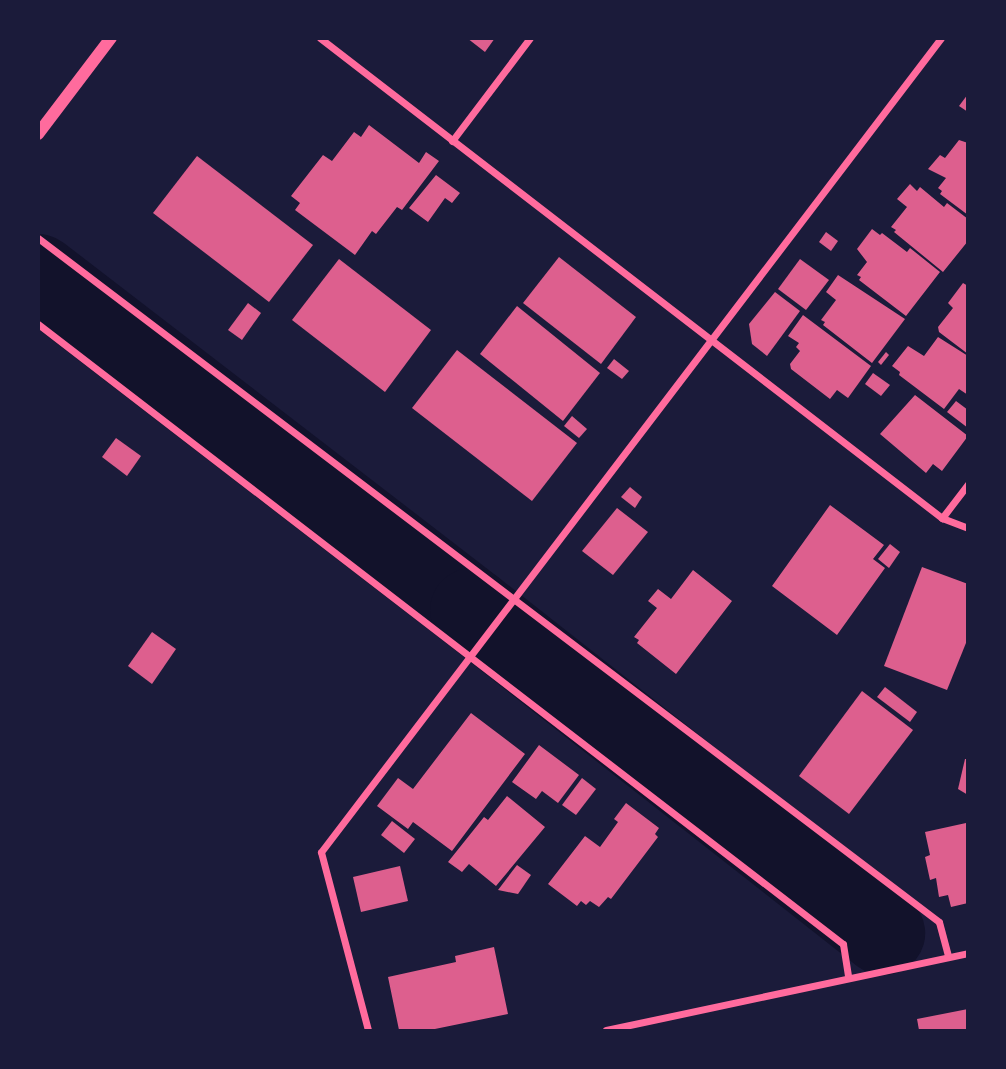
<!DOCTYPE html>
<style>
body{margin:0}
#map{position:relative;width:1006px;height:1069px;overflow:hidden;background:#1b1b3a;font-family:"Nunito Sans",sans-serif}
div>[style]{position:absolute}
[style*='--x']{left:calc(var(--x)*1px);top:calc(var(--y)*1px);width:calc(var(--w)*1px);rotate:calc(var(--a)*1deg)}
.river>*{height:84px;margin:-42px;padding:0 42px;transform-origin:42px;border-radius:42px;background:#12122b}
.building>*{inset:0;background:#dd5f8e}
.minor>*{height:7px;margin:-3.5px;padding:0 3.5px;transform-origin:3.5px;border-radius:3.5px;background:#ff6b9d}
.tertiary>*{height:12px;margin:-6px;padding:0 6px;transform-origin:6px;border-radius:6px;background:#ff6b9d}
span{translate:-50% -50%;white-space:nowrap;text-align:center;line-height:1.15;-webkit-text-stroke:7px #1b1b3a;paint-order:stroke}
.frame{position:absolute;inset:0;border:40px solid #1b1b3a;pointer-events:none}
</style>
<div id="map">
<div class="river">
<div style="--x:38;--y:276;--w:548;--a:37.58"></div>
<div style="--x:472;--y:610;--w:523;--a:38.16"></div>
</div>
<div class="building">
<div style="clip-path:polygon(467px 38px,495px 38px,485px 52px)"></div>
<div style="clip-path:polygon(968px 94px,968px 112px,959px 106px)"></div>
<div style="clip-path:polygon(369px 125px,419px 163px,426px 152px,439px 161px,402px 210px,397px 207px,376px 234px,372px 231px,355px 255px,295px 210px,300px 203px,291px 196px,323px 155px,332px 161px,354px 132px,361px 137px)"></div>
<div style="clip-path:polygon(959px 140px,968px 143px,968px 215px,940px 194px,942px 191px,938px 188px,946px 178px,928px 169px,940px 155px,945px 158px)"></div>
<div style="clip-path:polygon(197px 156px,313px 245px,269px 302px,153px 213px)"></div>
<div style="clip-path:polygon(436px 175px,460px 193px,452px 203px,445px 198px,428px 222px,409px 208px)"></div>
<div style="clip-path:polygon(910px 184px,917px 191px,920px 187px,944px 207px,947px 203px,968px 219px,968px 241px,943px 272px,894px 232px,896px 230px,891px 227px,907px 207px,897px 199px)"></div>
<div style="clip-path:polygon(872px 229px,880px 235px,882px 233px,907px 252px,910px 248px,940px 272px,906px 316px,859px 280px,861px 277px,857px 275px,867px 262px,857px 249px)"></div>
<div style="clip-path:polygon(826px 232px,838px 241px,831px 251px,819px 242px)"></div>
<div style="clip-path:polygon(559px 257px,636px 317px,601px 364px,523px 303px)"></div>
<div style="clip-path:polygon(339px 259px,431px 330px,385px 392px,292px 320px)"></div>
<div style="clip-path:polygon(800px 259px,829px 280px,806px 310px,778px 289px)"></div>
<div style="clip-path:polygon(838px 275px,905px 319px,872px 363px,823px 325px,825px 322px,821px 320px,836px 300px,826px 292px)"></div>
<div style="clip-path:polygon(963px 283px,968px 286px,968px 354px,939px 332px,938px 327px,953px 308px,948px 303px)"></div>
<div style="clip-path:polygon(775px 292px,800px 311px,767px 356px,752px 344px,749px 324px)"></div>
<div style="clip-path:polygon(248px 303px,261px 313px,242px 340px,228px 330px)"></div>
<div style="clip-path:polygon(517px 306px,600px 373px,563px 421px,480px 354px)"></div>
<div style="clip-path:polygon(803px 315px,871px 366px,848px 398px,837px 390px,830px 399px,791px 369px,790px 364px,800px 351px,796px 347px,799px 343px,788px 336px)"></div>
<div style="clip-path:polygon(938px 337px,968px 356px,968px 395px,959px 389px,944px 409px,899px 375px,900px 372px,892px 366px,908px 346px,924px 356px)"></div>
<div style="clip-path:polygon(457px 350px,577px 443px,532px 501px,412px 408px)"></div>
<div style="clip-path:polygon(886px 352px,889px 355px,881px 365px,878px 362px)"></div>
<div style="clip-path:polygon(614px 359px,629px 371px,622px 379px,607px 368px)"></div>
<div style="clip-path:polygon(873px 373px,890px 385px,881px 396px,865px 384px)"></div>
<div style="clip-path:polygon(915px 395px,968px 436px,942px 471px,933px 464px,926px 473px,880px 434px)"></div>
<div style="clip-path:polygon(956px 401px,968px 410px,968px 428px,947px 412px)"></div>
<div style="clip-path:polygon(572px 416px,587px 429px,579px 438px,564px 426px)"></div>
<div style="clip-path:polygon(116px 438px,141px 456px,127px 476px,102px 457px)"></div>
<div style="clip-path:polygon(630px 487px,642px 497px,635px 508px,621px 497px)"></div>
<div style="clip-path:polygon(830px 505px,884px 545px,873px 559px,885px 568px,837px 635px,772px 586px)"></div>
<div style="clip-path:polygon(617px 508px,648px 532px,613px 575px,582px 551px)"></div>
<div style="clip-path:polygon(890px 544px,900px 552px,889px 568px,878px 559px)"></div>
<div style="clip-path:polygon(922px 567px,968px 584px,968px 638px,947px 690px,884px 666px)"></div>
<div style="clip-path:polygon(693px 570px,732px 601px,676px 674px,637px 643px,639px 640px,634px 637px,657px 608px,648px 601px,658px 589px,671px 599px)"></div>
<div style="clip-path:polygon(152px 632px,176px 649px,152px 684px,128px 666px)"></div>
<div style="clip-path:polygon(885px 687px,917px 712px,910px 722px,877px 697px)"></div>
<div style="clip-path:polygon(862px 691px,913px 730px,849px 814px,799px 776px)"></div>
<div style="clip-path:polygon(471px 713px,525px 754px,452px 851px,413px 822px,408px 829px,377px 806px,398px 778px,413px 789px)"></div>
<div style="clip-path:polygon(539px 745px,579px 775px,558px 803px,542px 791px,536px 799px,512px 782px)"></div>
<div style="clip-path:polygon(965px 759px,968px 759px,968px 795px,958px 789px)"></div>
<div style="clip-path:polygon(582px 778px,596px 789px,576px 815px,562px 805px)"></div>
<div style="clip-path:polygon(507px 796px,545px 827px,496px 886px,469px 864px,462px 872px,448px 862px,484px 817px,488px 820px)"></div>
<div style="clip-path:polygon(626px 803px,659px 828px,655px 834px,658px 837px,611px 899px,608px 897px,599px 907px,590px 901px,586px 905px,581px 901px,577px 906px,548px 884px,585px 836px,600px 847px,618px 822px,614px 819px)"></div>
<div style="clip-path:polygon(392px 821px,415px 839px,404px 853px,381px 835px)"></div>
<div style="clip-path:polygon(966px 823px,968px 903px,951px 907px,948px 895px,939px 897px,936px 878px,930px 880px,925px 857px,930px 855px,925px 832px)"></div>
<div style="clip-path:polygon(517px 865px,531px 875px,518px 894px,498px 890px)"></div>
<div style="clip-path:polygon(400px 866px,408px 901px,361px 912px,353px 877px)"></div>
<div style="clip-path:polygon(494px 947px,508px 1014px,430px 1030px,399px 1030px,388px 977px,456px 962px,455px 956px)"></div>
<div style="clip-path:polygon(968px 1009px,968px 1030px,919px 1030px,917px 1019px)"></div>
</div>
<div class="minor">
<div style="--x:320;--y:38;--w:786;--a:37.66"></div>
<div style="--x:942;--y:518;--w:28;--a:21"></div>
<div style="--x:452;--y:141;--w:129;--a:-52.9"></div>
<div style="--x:38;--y:238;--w:1131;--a:37.2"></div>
<div style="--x:939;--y:922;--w:35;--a:75"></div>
<div style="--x:38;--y:324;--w:1016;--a:37.6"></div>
<div style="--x:843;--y:944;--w:32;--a:81"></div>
<div style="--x:942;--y:518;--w:43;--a:-52.6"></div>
<div style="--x:368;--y:1030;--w:184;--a:-104.8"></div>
<div style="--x:321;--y:852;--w:1023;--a:-52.7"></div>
<div style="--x:606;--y:1030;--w:370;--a:-12"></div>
</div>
<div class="tertiary">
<div style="--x:38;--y:134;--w:121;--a:-52.8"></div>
</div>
<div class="frame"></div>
</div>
